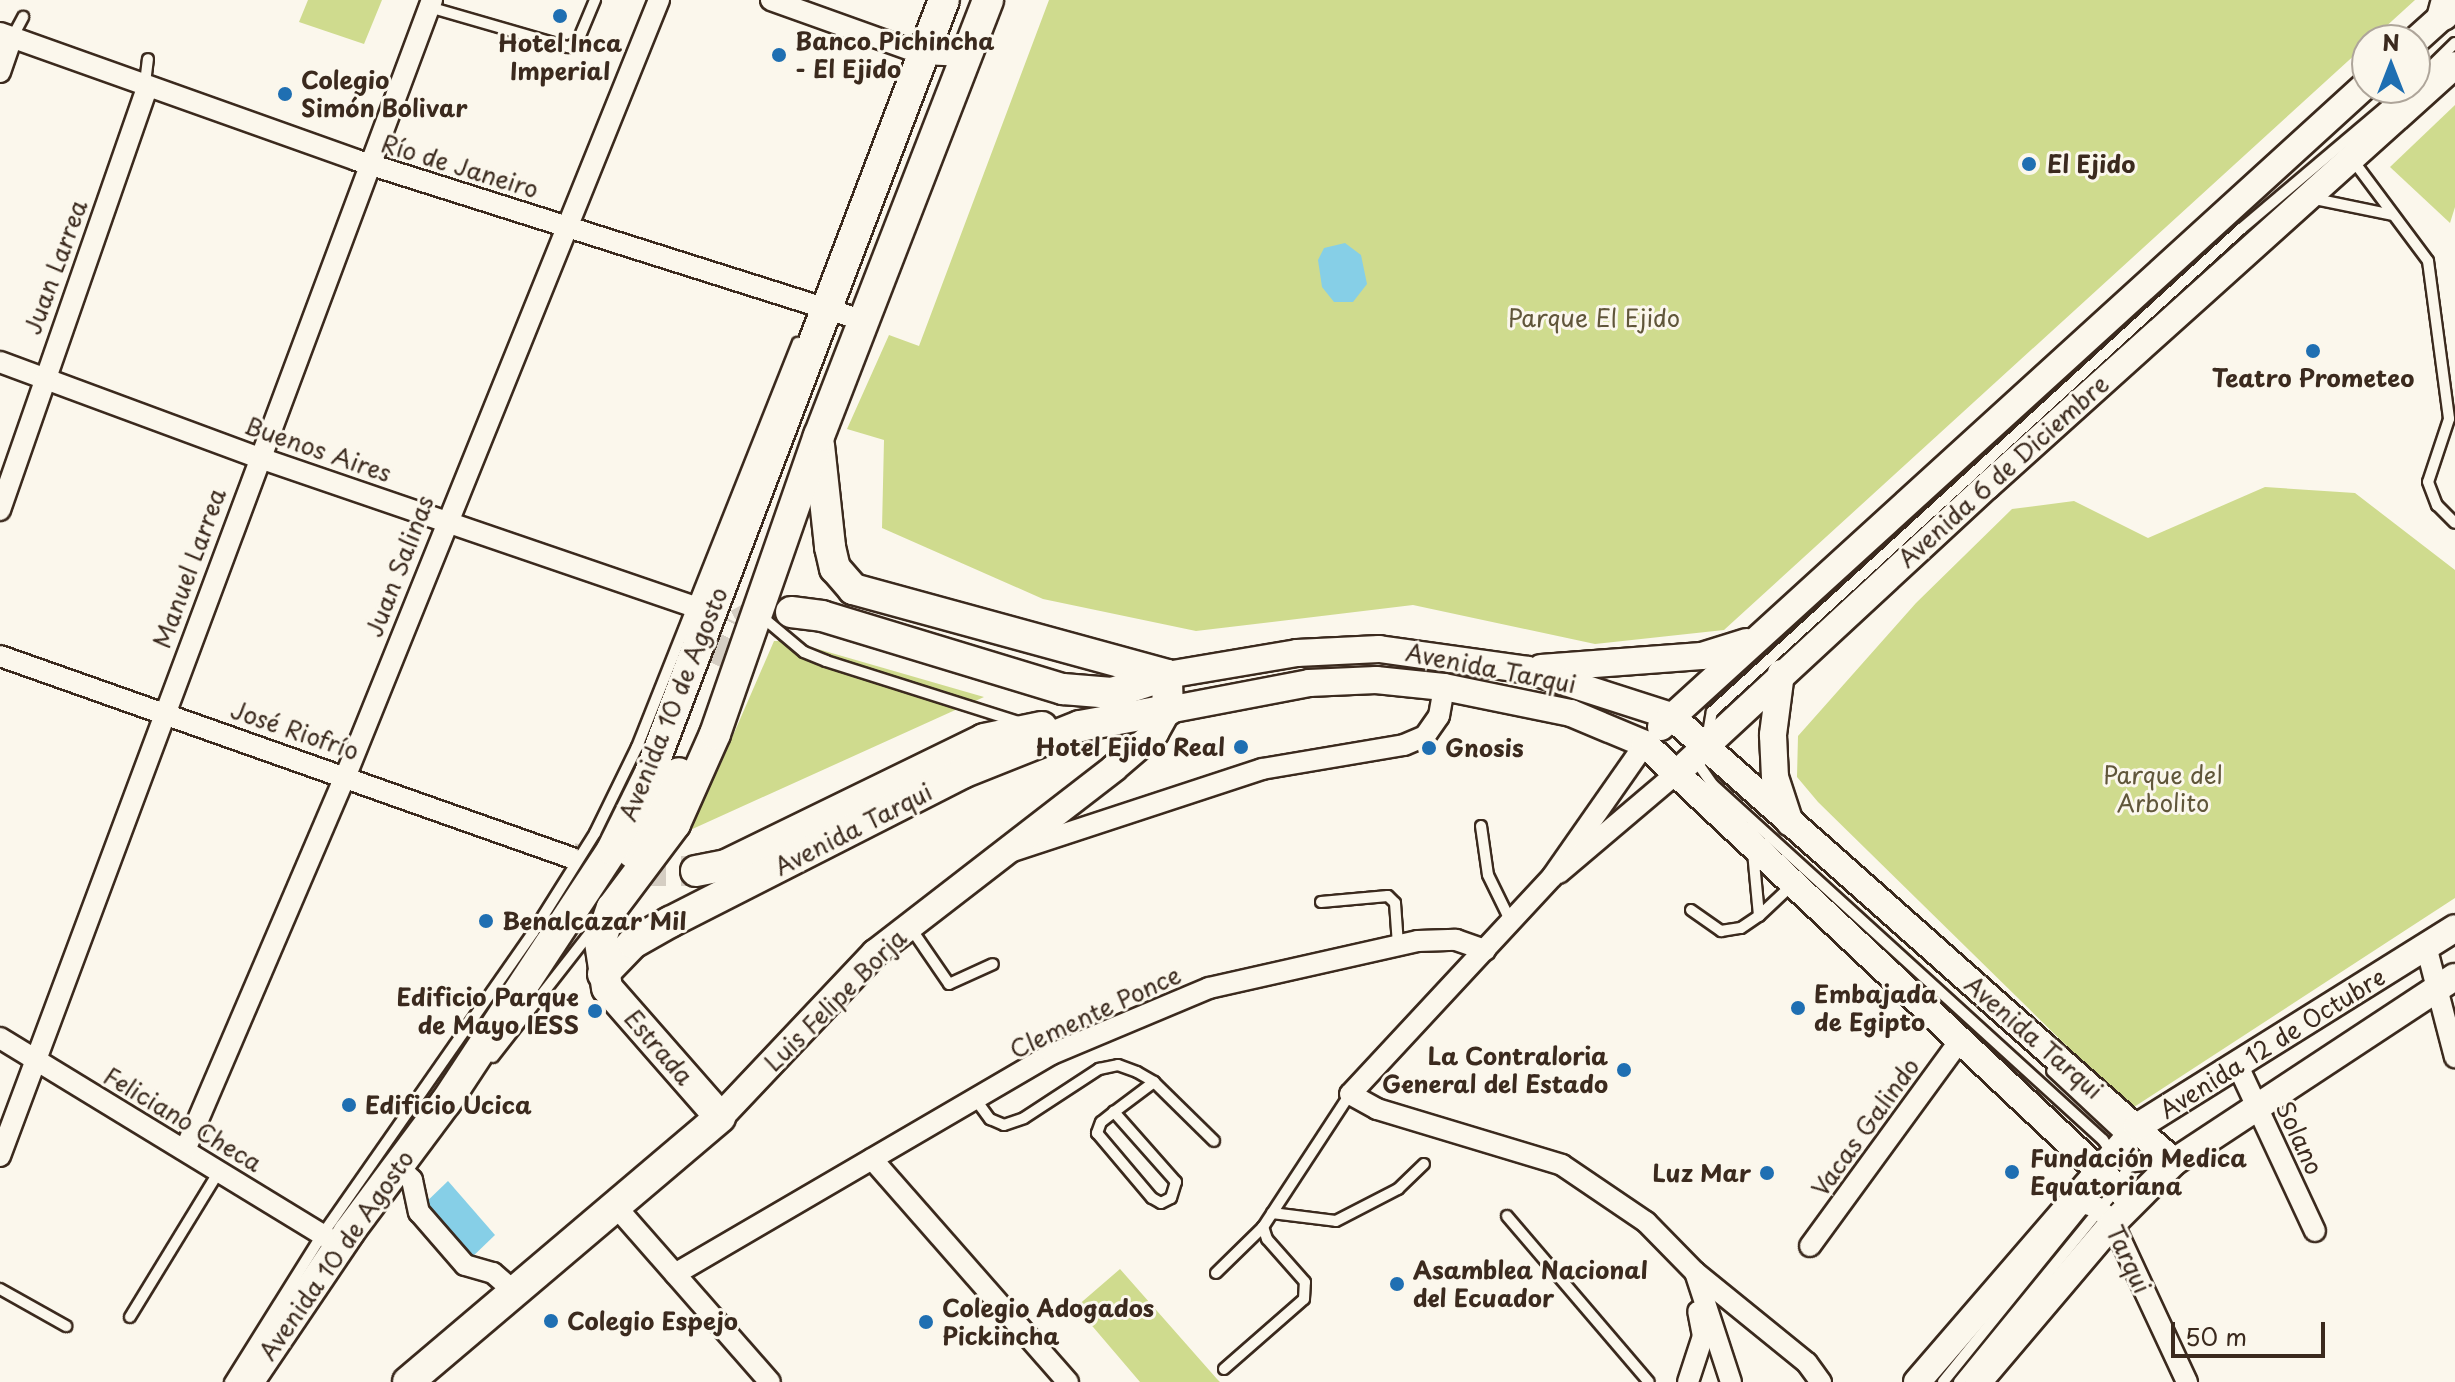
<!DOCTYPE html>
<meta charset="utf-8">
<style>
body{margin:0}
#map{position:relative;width:2455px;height:1382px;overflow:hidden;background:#fbf7ec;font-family:"Playpen Sans",sans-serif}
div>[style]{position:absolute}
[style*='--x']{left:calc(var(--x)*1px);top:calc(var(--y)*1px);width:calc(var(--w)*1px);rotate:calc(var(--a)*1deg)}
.green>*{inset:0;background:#cfdb8e}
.water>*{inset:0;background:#86cfe7}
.primary-tunnel>*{height:30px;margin-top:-15px;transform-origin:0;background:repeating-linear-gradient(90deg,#d5cec3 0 30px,transparent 0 45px)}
.roads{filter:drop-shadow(2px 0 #3b2a1e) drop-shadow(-2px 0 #3b2a1e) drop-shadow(0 2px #3b2a1e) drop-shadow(0 -2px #3b2a1e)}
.lane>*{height:10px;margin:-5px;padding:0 5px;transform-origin:5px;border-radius:5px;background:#fbf7ec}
.street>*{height:20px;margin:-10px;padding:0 10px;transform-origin:10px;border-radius:10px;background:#fbf7ec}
.secondary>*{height:26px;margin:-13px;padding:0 13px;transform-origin:13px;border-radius:13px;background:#fbf7ec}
.primary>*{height:30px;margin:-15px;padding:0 15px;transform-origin:15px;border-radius:15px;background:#fbf7ec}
.dots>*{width:22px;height:22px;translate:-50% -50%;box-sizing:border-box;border:4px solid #fbf7ec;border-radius:50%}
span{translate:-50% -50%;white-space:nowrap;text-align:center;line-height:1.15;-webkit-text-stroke:6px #fbf7ec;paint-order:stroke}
.poi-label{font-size:24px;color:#3b2a1e;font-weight:700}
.left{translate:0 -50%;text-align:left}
.right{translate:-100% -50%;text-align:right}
.street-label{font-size:24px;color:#3b2a1e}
.park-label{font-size:24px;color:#60563a}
.north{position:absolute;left:2351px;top:24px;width:80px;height:80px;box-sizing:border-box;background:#fbf7ec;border:2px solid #aea59a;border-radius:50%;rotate:0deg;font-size:22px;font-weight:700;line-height:32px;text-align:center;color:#3b2a1e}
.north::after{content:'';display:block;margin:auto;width:28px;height:36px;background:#1f6fb2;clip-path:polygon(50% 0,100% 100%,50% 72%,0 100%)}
.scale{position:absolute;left:2171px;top:1322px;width:154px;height:36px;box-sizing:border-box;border:4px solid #3b2a1e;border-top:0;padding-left:10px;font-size:24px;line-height:28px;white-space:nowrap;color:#3b2a1e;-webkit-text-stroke:6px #fbf7ec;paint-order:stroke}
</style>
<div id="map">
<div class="green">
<div style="clip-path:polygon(308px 0,382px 0,364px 44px,299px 22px)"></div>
<div style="clip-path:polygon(1049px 0,2415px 0,1724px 630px,1595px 644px,1413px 605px,1196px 631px,1043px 599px,882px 528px,884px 440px,847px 429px,889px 335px,919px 346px)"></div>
<div style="clip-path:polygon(2455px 105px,2455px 207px,2450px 223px,2390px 167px)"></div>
<div style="clip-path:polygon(2265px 487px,2355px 493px,2455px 570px,2455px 898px,2131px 1109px,1818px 802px,1797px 777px,1798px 736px,1916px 603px,2012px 509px,2074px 501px,2148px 538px)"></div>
<div style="clip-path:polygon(774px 641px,790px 641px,984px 697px,677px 836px,718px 770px)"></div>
<div style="clip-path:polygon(1120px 1269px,1217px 1379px,1220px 1382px,1140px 1382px,1076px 1307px)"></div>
</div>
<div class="water">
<div style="clip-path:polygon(1345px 243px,1361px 255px,1367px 284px,1353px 302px,1334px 302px,1322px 287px,1318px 260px,1324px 248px)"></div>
<div style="clip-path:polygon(448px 1181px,495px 1235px,468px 1261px,420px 1208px)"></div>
</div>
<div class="primary-tunnel">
<div style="--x:718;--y:666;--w:47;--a:-64.5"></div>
<div style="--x:738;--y:624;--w:26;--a:-29"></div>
<div style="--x:761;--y:611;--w:30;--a:2"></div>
<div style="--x:572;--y:858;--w:65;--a:11.5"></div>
<div style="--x:636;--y:871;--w:60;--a:0"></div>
</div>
<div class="roads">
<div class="lane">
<div style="--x:429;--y:7;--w:145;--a:16.1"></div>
<div style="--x:568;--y:47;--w:10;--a:-24"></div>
<div style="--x:577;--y:43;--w:47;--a:-67.3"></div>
<div style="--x:12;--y:38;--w:24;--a:-62"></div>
<div style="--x:2415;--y:82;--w:56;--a:-44.3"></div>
<div style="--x:145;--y:83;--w:24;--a:-83"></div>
<div style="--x:2352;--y:159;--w:127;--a:53.3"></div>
<div style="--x:2428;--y:261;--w:159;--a:82.4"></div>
<div style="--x:2449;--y:419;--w:66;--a:108.4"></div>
<div style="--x:2428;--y:482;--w:25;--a:69"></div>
<div style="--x:2437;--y:505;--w:25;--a:45"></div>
<div style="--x:2315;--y:199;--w:80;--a:11.6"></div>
<div style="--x:767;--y:621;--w:48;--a:40"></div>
<div style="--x:804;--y:652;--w:24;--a:22"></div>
<div style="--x:826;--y:661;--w:206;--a:17.6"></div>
<div style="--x:1707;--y:739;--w:27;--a:-80"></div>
<div style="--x:1712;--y:712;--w:716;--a:-42.4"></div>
<div style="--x:2241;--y:229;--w:219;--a:-40.2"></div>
<div style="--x:1694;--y:758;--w:33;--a:55"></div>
<div style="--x:1713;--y:785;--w:527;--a:42.31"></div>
<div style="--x:2103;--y:1140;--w:16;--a:55"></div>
<div style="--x:1481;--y:826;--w:49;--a:81.9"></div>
<div style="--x:1488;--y:875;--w:52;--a:63.9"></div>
<div style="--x:1753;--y:852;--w:64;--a:84.6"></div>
<div style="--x:1759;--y:916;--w:47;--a:-43.3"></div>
<div style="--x:1321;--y:902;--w:67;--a:-5.1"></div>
<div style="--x:1388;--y:896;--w:10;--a:45"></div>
<div style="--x:1395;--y:903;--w:42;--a:85.9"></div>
<div style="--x:1691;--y:910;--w:37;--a:35"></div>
<div style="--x:1721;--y:931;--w:20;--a:-9"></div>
<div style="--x:1741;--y:928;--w:22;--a:-34"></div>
<div style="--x:910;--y:927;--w:69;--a:55.6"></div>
<div style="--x:949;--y:984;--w:48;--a:-24.4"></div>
<div style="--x:493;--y:1057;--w:167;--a:-52"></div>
<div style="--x:1154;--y:1082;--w:84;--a:44.5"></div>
<div style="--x:976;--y:1100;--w:24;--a:54"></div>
<div style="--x:990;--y:1119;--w:15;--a:23"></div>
<div style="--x:1004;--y:1125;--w:21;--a:-19"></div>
<div style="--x:1024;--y:1118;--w:90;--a:-33.2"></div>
<div style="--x:1099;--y:1069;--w:19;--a:-12"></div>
<div style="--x:1118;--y:1065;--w:20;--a:20"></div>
<div style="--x:1137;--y:1072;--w:20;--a:30"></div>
<div style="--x:1154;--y:1082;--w:50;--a:143.1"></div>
<div style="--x:1114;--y:1112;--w:16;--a:142"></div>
<div style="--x:1101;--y:1122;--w:12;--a:110"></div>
<div style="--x:1097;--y:1133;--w:85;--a:49.8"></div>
<div style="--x:1152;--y:1198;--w:10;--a:29"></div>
<div style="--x:1161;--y:1203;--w:11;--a:-27"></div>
<div style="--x:1171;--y:1198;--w:17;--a:-73"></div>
<div style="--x:1176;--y:1182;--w:94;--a:-131.5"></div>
<div style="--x:2128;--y:1167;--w:38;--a:-7"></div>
<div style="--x:1272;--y:1213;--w:64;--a:7.1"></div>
<div style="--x:1336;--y:1221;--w:70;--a:-27.3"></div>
<div style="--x:1398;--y:1189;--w:36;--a:-44"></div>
<div style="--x:1507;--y:1216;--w:218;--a:49.5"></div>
<div style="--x:1216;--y:1273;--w:66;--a:-44.4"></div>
<div style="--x:0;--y:1289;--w:76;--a:29.3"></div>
<div style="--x:130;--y:1317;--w:171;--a:-58.6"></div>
<div style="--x:1224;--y:1369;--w:106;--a:-41.2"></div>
<div style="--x:1304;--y:1299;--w:17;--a:-87"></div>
<div style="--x:1305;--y:1282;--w:57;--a:-131.5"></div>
<div style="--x:1267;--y:1239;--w:13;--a:-108"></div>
<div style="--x:1263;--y:1227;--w:159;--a:-56.8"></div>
<div style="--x:230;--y:1382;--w:173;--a:-58"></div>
<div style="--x:322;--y:1235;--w:369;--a:-55.1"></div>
<div style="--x:533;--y:932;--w:117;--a:-57.9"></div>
<div style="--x:595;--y:833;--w:96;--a:-64"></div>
<div style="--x:637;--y:747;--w:435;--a:-68.3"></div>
<div style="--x:1943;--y:1382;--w:232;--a:-51"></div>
<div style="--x:1959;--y:1382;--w:250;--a:-50.8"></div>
<div style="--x:2117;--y:1188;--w:24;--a:-62"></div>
<div style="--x:2128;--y:1167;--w:27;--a:-94"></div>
<div style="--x:2126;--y:1140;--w:101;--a:-137"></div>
</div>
<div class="street">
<div style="--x:771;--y:0;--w:160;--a:19.7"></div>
<div style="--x:922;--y:54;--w:44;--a:2.6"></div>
<div style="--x:0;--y:33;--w:378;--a:19.6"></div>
<div style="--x:356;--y:160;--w:531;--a:17.55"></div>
<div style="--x:0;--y:72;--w:36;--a:-71"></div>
<div style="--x:0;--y:362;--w:274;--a:20.3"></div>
<div style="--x:257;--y:457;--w:480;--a:18.9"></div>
<div style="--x:0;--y:510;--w:447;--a:-70.8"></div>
<div style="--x:0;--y:656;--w:607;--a:19.45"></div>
<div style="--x:1645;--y:744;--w:162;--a:125"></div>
<div style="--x:1552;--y:877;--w:296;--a:132.9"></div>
<div style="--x:1350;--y:1094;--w:31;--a:29"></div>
<div style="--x:1377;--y:1109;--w:193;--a:16.8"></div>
<div style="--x:1562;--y:1165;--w:102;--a:34.2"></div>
<div style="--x:1646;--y:1222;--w:70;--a:45.6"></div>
<div style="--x:1695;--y:1272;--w:144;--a:39.1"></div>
<div style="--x:1807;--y:1363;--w:24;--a:54"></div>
<div style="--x:1013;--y:851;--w:262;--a:-18.2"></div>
<div style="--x:1262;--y:769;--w:144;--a:-9.6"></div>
<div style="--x:1404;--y:745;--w:23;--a:-23"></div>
<div style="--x:1425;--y:736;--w:24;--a:-55"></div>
<div style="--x:1439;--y:716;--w:29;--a:-80"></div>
<div style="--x:1559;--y:873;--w:156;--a:-40.3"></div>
<div style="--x:2426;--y:946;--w:115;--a:75.4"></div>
<div style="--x:0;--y:1038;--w:397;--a:31.4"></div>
<div style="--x:2238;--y:1066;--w:182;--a:65"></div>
<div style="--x:185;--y:1150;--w:408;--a:-66.8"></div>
<div style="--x:346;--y:775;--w:836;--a:-68.01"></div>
<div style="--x:0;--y:1156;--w:1234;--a:-69.51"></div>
<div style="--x:872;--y:1159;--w:297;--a:48.7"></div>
<div style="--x:398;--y:1166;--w:20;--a:45"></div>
<div style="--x:412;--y:1180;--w:33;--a:78"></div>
<div style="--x:419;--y:1212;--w:70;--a:49"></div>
<div style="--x:465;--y:1265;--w:29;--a:16"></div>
<div style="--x:493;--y:1273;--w:30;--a:41"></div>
<div style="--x:2072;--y:1200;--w:25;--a:16"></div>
<div style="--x:2096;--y:1207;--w:19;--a:39"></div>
<div style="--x:2111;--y:1219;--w:180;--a:65"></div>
<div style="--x:618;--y:1209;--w:230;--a:48.7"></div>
<div style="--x:1810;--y:1246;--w:256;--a:-53.9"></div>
<div style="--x:1695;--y:1272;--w:116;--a:71.9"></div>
<div style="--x:675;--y:1274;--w:436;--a:-30.3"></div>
<div style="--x:1052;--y:1054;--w:170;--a:-22.8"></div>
<div style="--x:1209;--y:988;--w:214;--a:-12.7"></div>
<div style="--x:1418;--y:941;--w:38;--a:-2"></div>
<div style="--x:1456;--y:940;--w:31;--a:19"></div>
<div style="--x:1688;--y:1382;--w:48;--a:-71.9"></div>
<div style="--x:1703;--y:1336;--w:25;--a:-101"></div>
</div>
<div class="secondary">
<div style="--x:2415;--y:41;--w:54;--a:-42"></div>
<div style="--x:1541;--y:668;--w:161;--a:-4.3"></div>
<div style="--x:1702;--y:656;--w:47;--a:-17.3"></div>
<div style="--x:1781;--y:673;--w:63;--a:97.4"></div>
<div style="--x:1773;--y:735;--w:42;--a:87.3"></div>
<div style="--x:1775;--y:777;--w:48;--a:71.9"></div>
<div style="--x:1167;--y:675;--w:132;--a:-9.6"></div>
<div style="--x:1297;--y:653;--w:82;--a:-2.8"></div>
<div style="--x:1379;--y:649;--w:150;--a:8"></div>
<div style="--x:1528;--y:670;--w:150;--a:17.8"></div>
<div style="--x:1671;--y:716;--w:672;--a:41.56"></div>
<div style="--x:1661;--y:727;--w:955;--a:-42.33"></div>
<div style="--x:1678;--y:772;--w:421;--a:-42.8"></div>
<div style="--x:1987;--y:486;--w:629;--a:-41.97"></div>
<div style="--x:720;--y:1117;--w:226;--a:-46.6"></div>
<div style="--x:875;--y:953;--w:302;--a:-37.7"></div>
<div style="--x:1114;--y:768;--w:54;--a:-40.5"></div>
<div style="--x:1155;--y:733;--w:26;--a:-61"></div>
<div style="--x:1168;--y:710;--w:144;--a:-10.8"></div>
<div style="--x:1309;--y:683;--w:67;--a:-2.6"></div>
<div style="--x:1376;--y:680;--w:68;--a:5.9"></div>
<div style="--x:1444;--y:687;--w:130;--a:11.6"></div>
<div style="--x:1571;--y:713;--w:80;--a:22.7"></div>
<div style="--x:1645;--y:744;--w:669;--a:43.24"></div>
<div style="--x:1917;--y:1382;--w:337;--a:-49.2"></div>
<div style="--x:2137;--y:1127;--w:375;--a:-32"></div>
<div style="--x:1978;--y:1382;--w:209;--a:-49.7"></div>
<div style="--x:2113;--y:1223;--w:86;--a:-45"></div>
<div style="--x:2174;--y:1162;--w:336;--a:-33.4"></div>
</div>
<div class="primary">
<div style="--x:2443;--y:15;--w:16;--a:-75"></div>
<div style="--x:819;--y:445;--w:103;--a:83.8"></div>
<div style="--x:830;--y:547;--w:22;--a:77"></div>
<div style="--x:835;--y:568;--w:28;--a:49"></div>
<div style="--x:853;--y:589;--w:326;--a:15.3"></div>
<div style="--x:791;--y:612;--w:31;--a:7"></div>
<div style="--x:822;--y:616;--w:252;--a:16.9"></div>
<div style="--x:1063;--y:689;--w:49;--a:4.7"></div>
<div style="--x:1112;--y:693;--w:58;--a:-18.1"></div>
<div style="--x:633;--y:853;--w:92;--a:-60.1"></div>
<div style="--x:696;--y:871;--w:31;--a:-11"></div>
<div style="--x:726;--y:865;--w:287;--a:-26"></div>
<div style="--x:984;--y:739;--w:59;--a:-11.7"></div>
<div style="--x:603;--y:974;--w:43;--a:-45.9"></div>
<div style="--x:633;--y:943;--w:43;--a:-29.6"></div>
<div style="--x:670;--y:922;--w:328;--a:-27"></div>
<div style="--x:962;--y:773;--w:127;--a:-21.7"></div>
<div style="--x:1080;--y:726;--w:89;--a:-10.3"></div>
<div style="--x:1168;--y:710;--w:35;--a:-92"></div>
<div style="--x:248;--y:1382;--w:181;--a:-56"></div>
<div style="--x:349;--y:1232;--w:162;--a:-53.3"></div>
<div style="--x:446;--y:1102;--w:302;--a:-56.6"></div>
<div style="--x:612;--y:850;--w:86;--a:-63.7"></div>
<div style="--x:650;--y:773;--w:827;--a:-69.18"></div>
<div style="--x:408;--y:1382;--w:409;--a:-40.3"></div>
<div style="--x:720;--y:1117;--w:171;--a:-131.2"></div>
<div style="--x:607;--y:988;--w:47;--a:-98.7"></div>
<div style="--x:600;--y:942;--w:36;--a:-71"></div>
<div style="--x:612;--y:908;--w:105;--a:-53.1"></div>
<div style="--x:675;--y:824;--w:98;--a:-66"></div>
<div style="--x:715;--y:734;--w:316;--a:-70.8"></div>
<div style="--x:819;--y:436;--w:468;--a:-68.8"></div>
</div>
</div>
<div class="dots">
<div style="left:560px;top:16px;background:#1f6fb2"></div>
<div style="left:779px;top:55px;background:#1f6fb2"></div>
<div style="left:285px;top:94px;background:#1f6fb2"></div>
<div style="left:2029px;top:164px;background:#1f6fb2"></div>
<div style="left:2313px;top:351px;background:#1f6fb2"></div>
<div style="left:1241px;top:747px;background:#1f6fb2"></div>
<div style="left:1429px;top:748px;background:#1f6fb2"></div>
<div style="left:486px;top:921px;background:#1f6fb2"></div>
<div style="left:1798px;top:1008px;background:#1f6fb2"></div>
<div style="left:595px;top:1011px;background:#1f6fb2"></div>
<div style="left:1624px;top:1070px;background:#1f6fb2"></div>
<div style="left:349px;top:1105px;background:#1f6fb2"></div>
<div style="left:2012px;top:1172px;background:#1f6fb2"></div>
<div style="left:1767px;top:1173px;background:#1f6fb2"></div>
<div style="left:1397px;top:1284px;background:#1f6fb2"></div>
<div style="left:551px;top:1321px;background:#1f6fb2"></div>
<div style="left:926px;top:1322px;background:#1f6fb2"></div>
</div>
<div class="poi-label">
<span class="left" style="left:795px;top:55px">Banco Pichincha<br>- El Ejido</span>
<span style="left:560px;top:57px">Hotel Inca<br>Imperial</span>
<span class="left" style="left:301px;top:94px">Colegio<br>Simón Bolivar</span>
<span class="left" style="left:2047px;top:164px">El Ejido</span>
<span style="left:2313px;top:378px">Teatro Prometeo</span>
<span class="right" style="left:1225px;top:747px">Hotel Ejido Real</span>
<span class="left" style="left:1445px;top:748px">Gnosis</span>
<span class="left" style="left:502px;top:921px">Benalcazar Mil</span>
<span class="left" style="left:1814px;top:1008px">Embajada<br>de Egipto</span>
<span class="right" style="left:579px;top:1011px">Edificio Parque<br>de Mayo IESS</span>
<span class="right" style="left:1608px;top:1070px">La Contraloria<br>General del Estado</span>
<span class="left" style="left:365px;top:1105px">Edificio Ucica</span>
<span class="left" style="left:2030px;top:1172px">Fundación Medica<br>Equatoriana</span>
<span class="right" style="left:1751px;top:1173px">Luz Mar</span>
<span class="left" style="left:1413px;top:1284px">Asamblea Nacional<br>del Ecuador</span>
<span class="left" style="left:942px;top:1322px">Colegio Adogados<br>Pickincha</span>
<span class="left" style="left:567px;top:1321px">Colegio Espejo</span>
</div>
<div class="street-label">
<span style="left:460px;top:166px;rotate:17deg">Río de Janeiro</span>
<span style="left:55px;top:267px;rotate:-70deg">Juan Larrea</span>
<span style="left:318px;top:449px;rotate:19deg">Buenos Aires</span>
<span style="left:2003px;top:471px;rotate:-42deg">Avenida 6 de Diciembre</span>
<span style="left:399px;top:566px;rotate:-69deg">Juan Salinas</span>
<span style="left:189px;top:568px;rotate:-70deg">Manuel Larrea</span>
<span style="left:1491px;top:668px;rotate:11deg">Avenida Tarqui</span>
<span style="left:673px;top:704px;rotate:-68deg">Avenida 10 de Agosto</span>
<span style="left:295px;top:730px;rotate:19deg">José Riofrío</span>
<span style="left:853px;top:829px;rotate:-27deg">Avenida Tarqui</span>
<span style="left:835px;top:1000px;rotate:-45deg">Luis Felipe Borja</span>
<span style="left:1095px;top:1012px;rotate:-25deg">Clemente Ponce</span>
<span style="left:2034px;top:1037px;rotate:41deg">Avenida Tarqui</span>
<span style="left:2272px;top:1043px;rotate:-32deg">Avenida 12 de Octubre</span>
<span style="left:659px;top:1047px;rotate:49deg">Estrada</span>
<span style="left:183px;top:1119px;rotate:31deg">Feliciano Checa</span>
<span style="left:1865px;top:1127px;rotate:-54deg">Vacas Galindo</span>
<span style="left:2300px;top:1138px;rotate:65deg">Solano</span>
<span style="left:336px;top:1255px;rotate:-55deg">Avenida 10 de Agosto</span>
<span style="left:2129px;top:1259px;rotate:65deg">Tarqui</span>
</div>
<div class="park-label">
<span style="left:1594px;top:318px">Parque El Ejido</span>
<span style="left:2163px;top:789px">Parque del<br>Arbolito</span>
</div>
<div class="north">N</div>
<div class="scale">50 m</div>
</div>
